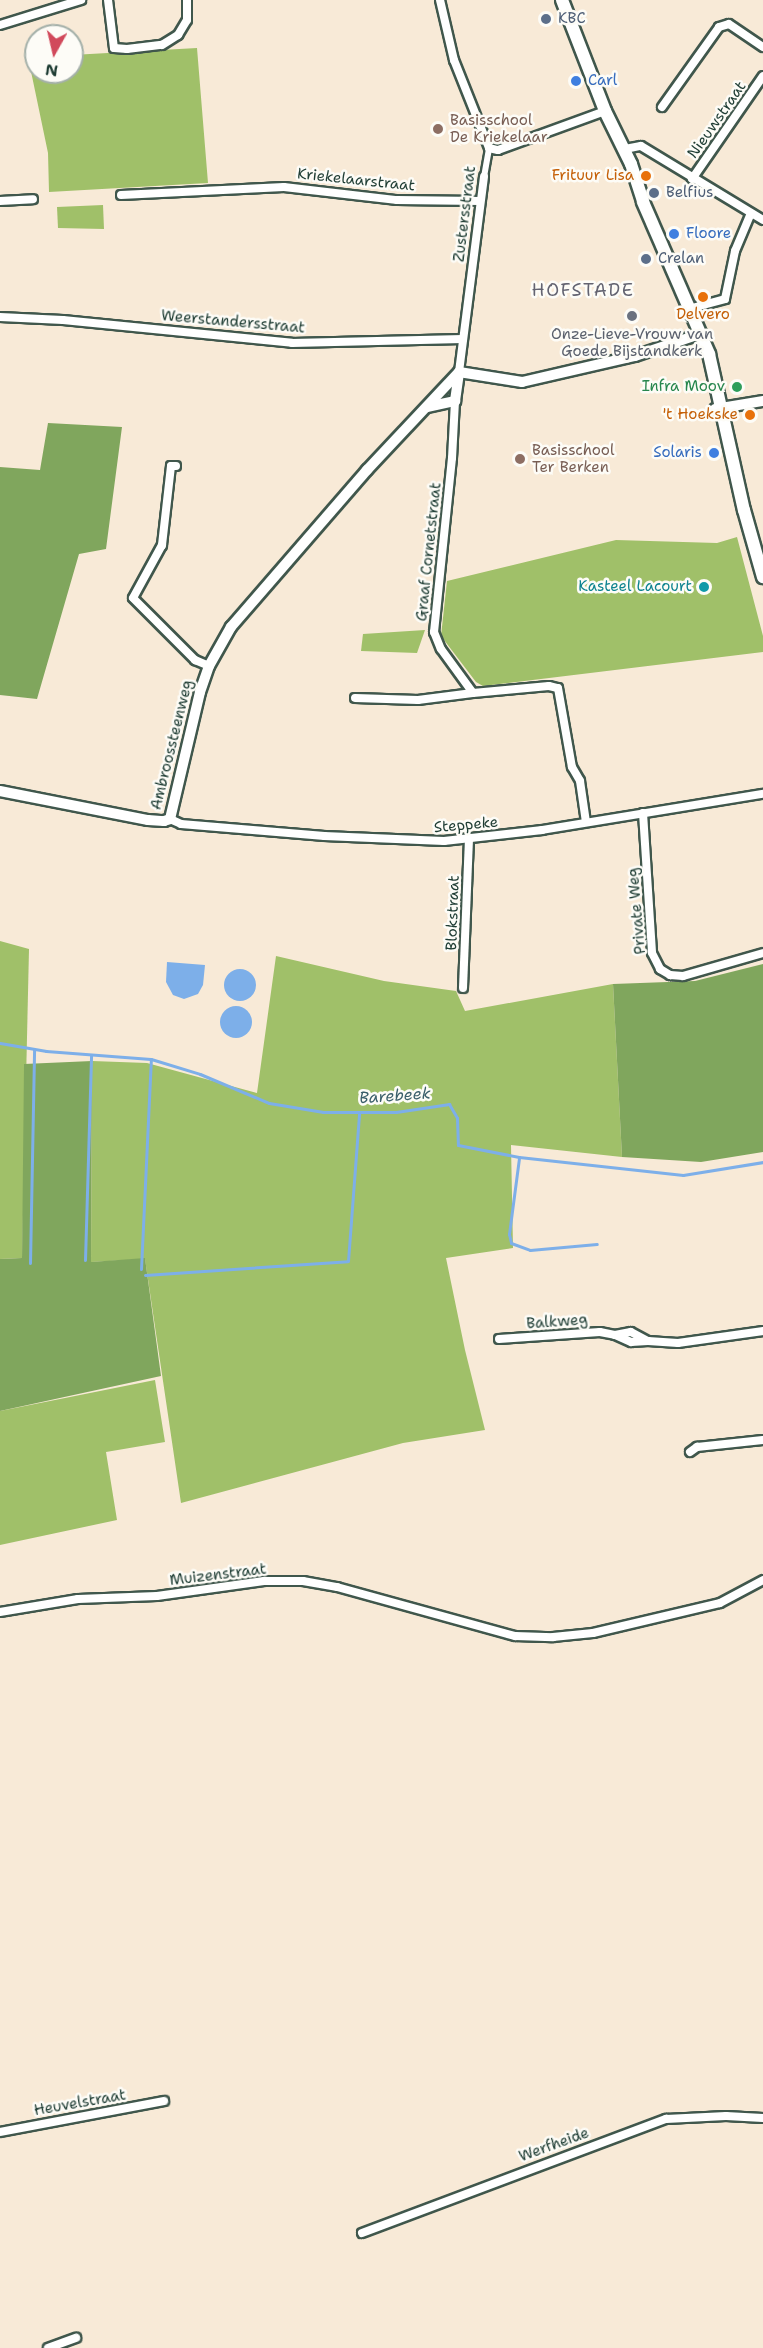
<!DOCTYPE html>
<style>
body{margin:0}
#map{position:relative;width:763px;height:2348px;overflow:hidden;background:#f8ead7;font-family:"Shantell Sans",sans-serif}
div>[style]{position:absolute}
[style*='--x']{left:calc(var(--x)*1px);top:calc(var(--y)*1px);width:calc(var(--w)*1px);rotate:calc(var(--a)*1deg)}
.green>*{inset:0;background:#a0c069}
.forest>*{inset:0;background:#80a65d}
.water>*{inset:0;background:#7dafe9}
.round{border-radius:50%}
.stream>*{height:3px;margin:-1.5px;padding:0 1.5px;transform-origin:1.5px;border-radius:1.5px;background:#7dafe9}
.roads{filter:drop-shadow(2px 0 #40574c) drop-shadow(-2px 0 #40574c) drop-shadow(0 2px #40574c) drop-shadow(0 -2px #40574c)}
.pedestrian>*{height:6px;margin:-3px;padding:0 3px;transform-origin:3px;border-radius:3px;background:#fff}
.minor>*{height:8px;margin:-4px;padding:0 4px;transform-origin:4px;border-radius:4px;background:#fff}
.tertiary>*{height:10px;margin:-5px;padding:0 5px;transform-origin:5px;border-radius:5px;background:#fff}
.secondary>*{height:12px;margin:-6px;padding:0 6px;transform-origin:6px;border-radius:6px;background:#fff}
.dots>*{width:16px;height:16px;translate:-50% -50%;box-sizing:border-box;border:3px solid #fdfcf7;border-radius:50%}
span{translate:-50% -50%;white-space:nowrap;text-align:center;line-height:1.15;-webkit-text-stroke:5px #fdfcf7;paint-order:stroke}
.service-label{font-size:15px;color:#4e5e75}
.left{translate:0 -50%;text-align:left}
.shop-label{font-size:15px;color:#366cbe}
.right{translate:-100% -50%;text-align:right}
.education-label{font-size:15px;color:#785e54}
.street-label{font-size:15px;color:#1f3d34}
.food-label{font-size:15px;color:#c56008}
.worship-label{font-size:15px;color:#5b616d}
.leisure-label{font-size:15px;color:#27864d}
.culture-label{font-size:15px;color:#0d838f}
.water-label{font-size:16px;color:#3b5f6a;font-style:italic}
.quarter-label{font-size:18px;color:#646471;letter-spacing:1.5px}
.north{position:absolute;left:24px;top:24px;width:60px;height:60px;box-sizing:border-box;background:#fdfcf7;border:2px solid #a4b0a9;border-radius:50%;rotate:188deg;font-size:16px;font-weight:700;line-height:24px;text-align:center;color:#1f3d34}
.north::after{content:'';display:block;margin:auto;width:21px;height:27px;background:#d1495b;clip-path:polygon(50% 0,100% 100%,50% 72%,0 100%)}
</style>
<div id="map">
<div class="green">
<div style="clip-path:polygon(197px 48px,208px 183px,49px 192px,48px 153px,28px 57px,36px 57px,36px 72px,72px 72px,72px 55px)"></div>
<div style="clip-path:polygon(103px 205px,104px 229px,58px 228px,57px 207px)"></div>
<div style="clip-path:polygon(737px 537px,763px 636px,763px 652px,483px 686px,476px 682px,441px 636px,447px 581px,616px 540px,717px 543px)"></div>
<div style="clip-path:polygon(425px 630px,417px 653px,361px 651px,363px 634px)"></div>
<div style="clip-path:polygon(0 941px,29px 949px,22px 1258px,0 1259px)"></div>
<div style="clip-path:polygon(276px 956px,384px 981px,456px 991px,465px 1011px,613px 984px,622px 1157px,511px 1145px,513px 1248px,446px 1258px,465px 1350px,485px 1430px,403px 1443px,181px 1503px,145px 1259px,91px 1262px,92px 1061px,147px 1063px,257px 1093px)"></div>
<div style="clip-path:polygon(155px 1380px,165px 1442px,106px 1452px,117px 1520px,0 1545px,0 1411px)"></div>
</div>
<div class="forest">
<div style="clip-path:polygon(48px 423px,122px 427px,106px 549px,79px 554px,37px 699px,0 695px,0 467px,40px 470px)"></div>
<div style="clip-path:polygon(763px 964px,763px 1152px,701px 1162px,622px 1157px,613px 984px,695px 981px)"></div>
<div style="clip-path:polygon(92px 1061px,91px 1262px,145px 1258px,161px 1376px,0 1411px,0 1259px,22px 1258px,24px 1064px)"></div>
</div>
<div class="water">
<div style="clip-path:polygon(167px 962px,205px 965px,203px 985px,198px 994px,184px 999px,173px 995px,166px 982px)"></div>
<div class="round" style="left:224px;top:969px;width:32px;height:32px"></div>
<div class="round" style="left:220px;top:1006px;width:32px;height:32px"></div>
</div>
<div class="stream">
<div style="--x:0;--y:1043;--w:47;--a:9.9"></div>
<div style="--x:46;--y:1051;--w:105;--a:4.4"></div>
<div style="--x:151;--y:1059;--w:51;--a:17"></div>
<div style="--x:200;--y:1074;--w:75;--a:22.8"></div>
<div style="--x:269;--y:1103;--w:55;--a:9.5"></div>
<div style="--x:323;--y:1112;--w:73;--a:0"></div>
<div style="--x:396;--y:1112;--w:54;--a:-8.6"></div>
<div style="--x:449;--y:1104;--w:16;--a:60"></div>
<div style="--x:457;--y:1118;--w:27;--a:88"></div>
<div style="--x:458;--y:1145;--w:62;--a:11.1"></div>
<div style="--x:519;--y:1157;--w:165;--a:6.3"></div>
<div style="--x:683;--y:1175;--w:81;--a:-9.2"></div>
<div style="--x:519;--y:1158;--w:77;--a:97.5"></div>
<div style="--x:509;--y:1234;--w:9;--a:77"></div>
<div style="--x:511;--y:1243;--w:20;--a:20"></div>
<div style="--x:530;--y:1250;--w:67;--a:-5.1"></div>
<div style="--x:85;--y:1260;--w:205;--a:-88.3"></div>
<div style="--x:30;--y:1263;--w:214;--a:-88.9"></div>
<div style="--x:141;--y:1269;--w:210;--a:-87.3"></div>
<div style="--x:145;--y:1275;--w:203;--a:-3.9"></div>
<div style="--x:348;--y:1261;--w:148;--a:-85.7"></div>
</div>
<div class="roads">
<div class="pedestrian">
<div style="--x:484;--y:177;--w:29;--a:-80"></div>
</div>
<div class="minor">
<div style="--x:108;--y:0;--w:48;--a:82.9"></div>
<div style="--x:114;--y:48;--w:13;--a:4"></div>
<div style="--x:127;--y:49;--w:35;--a:-7"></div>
<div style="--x:162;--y:45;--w:19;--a:-32"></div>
<div style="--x:178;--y:35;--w:17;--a:-59"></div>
<div style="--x:187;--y:20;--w:20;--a:-90"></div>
<div style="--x:440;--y:0;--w:62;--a:76.9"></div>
<div style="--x:454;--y:60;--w:95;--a:68.3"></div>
<div style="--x:489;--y:148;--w:9;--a:13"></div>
<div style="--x:498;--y:150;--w:114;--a:-20"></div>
<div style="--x:0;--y:25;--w:85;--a:-17.2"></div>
<div style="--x:662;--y:107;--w:98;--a:-54.5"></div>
<div style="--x:719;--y:27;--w:10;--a:-17"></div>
<div style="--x:729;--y:24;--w:41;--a:34.1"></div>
<div style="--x:625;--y:149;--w:16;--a:-11"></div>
<div style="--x:641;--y:146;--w:143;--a:31.2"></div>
<div style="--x:692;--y:179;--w:125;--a:-55.4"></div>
<div style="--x:121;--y:195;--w:163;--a:-2.8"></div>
<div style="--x:284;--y:187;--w:114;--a:6.6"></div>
<div style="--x:397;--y:200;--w:83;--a:0.7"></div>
<div style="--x:0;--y:201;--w:33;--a:-3"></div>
<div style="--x:692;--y:308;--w:34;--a:-15"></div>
<div style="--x:725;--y:299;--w:49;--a:-78.2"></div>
<div style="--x:735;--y:251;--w:41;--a:-67.2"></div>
<div style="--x:0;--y:317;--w:63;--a:2.7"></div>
<div style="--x:63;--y:320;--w:230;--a:5.7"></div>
<div style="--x:292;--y:343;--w:171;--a:-1.3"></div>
<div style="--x:459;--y:372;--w:197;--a:-82.7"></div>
<div style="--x:455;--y:401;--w:57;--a:93"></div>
<div style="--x:452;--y:458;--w:175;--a:95.9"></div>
<div style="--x:434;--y:632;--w:18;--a:68"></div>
<div style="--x:441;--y:649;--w:54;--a:54"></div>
<div style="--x:473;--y:693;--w:76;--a:-5.3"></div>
<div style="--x:549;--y:686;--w:9;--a:13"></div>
<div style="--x:558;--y:688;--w:80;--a:80"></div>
<div style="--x:572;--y:767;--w:16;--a:60"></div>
<div style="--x:580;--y:781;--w:41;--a:81.7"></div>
<div style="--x:176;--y:466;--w:5;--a:180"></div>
<div style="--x:171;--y:466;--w:80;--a:96.5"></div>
<div style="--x:162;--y:545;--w:60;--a:118.7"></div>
<div style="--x:133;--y:598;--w:88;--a:45"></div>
<div style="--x:195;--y:660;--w:15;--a:23"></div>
<div style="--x:355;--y:698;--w:63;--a:1.8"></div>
<div style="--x:418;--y:700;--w:55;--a:-7.3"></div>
<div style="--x:643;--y:813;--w:140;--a:86.3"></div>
<div style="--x:652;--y:953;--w:18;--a:63"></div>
<div style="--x:660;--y:969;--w:12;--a:31"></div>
<div style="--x:670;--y:975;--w:13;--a:4"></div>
<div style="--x:683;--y:976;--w:83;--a:-16"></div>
<div style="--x:170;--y:819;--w:12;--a:24"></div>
<div style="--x:181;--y:824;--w:144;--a:4.8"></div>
<div style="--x:324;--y:836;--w:120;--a:2.4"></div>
<div style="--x:444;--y:841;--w:99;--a:-6.4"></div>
<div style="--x:542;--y:830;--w:224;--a:-9.3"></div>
<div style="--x:463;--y:988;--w:149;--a:-87.7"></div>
<div style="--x:499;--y:1339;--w:101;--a:-4"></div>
<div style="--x:600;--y:1332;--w:15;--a:11"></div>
<div style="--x:648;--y:1341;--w:17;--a:177"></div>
<div style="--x:631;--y:1342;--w:17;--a:-156"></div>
<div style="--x:615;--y:1335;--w:16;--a:-11"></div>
<div style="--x:631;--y:1332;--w:19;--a:28"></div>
<div style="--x:648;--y:1341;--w:30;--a:4"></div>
<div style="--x:678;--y:1343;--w:86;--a:-8"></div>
<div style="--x:690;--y:1452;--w:9;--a:-36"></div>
<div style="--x:697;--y:1447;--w:66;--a:-6.1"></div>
<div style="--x:0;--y:1612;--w:79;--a:-9.5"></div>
<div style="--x:78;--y:1599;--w:79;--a:-2.2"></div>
<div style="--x:157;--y:1596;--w:108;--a:-8"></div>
<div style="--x:264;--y:1581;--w:39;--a:0"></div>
<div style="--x:303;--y:1581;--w:35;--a:10"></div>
<div style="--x:337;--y:1587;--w:185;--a:15.4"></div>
<div style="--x:515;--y:1636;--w:38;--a:2"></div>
<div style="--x:553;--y:1637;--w:40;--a:-5.7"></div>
<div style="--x:593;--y:1633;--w:130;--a:-13.3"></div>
<div style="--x:720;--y:1603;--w:49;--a:-28.1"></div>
<div style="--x:0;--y:2132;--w:167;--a:-10.7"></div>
<div style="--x:362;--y:2233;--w:325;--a:-20.6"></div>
<div style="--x:666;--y:2119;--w:60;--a:-2.9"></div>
<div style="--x:726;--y:2116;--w:37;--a:3"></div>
<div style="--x:48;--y:2348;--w:30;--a:-20"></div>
</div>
<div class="tertiary">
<div style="--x:459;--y:372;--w:64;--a:9"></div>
<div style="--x:522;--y:382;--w:116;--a:-13"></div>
<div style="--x:635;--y:356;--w:69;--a:-18.7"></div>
<div style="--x:427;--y:407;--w:29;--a:-12"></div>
<div style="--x:455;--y:401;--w:29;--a:-82"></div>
<div style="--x:715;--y:409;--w:49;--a:-9.5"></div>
<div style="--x:0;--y:791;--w:151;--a:11.1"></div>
<div style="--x:148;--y:820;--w:16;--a:4"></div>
<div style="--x:164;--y:821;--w:6;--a:-18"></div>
<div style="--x:170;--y:819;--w:130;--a:-76.7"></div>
<div style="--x:200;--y:692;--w:28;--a:-71"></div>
<div style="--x:209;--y:666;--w:45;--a:-60.6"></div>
<div style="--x:231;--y:627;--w:208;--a:-49.1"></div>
<div style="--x:367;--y:470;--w:134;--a:-46.8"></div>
</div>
<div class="secondary">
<div style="--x:562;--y:0;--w:119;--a:68.8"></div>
<div style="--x:605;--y:111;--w:59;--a:63.9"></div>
<div style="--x:631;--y:164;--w:40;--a:72"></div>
<div style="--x:643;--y:202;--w:166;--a:66.5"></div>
<div style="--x:709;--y:354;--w:160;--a:77.4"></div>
<div style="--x:744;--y:510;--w:70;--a:74.2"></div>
</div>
</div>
<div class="dots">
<div style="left:546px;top:19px;background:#5c6f8a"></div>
<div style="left:576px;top:81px;background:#3f7fe0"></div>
<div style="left:438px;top:129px;background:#8d6e63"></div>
<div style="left:646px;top:176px;background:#e8710a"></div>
<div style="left:654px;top:193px;background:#5c6f8a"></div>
<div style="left:674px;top:234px;background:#3f7fe0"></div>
<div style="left:646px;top:259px;background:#5c6f8a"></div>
<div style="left:703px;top:297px;background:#e8710a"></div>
<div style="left:632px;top:316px;background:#6b7280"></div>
<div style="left:737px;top:387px;background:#2e9e5b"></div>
<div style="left:750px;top:415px;background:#e8710a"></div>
<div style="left:714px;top:453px;background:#3f7fe0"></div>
<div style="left:520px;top:459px;background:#8d6e63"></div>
<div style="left:704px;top:587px;background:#0f9aa8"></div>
</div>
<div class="service-label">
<span class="left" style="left:558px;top:19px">KBC</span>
<span class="left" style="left:666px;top:193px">Belfius</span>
<span class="left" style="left:658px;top:259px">Crelan</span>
</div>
<div class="shop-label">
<span class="left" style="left:588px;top:81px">Carl</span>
<span class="left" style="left:686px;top:234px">Floore</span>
<span class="right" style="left:702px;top:453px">Solaris</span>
</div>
<div class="education-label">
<span class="left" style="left:450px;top:129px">Basisschool<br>De Kriekelaar</span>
<span class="left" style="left:532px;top:459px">Basisschool<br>Ter Berken</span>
</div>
<div class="street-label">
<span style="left:717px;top:120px;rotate:-55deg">Nieuwstraat</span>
<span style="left:356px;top:180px;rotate:6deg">Kriekelaarstraat</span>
<span style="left:465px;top:214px;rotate:-83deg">Zustersstraat</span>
<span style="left:233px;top:322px;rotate:5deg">Weerstandersstraat</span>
<span style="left:429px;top:552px;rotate:-84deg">Graaf Cornetstraat</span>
<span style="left:172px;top:745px;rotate:-76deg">Ambroossteenweg</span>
<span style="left:466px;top:825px;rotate:-5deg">Steppeke</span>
<span style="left:637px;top:911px;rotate:-95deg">Private Weg</span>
<span style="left:453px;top:913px;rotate:-88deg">Blokstraat</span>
<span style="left:557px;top:1322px;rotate:-4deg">Balkweg</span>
<span style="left:218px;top:1575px;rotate:-7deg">Muizenstraat</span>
<span style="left:80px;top:2103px;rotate:-10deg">Heuvelstraat</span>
<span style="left:554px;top:2145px;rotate:-20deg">Werfheide</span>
</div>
<div class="food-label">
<span class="right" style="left:634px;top:176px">Frituur Lisa</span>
<span style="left:703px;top:315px">Delvero</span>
<span class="right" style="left:738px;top:415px">'t Hoekske</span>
</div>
<div class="worship-label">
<span style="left:632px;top:343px">Onze-Lieve-Vrouw van<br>Goede Bijstandkerk</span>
</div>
<div class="leisure-label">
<span class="right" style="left:725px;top:387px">Infra Moov</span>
</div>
<div class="culture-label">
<span class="right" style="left:692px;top:587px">Kasteel Lacourt</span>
</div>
<div class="water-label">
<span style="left:395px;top:1096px;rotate:-4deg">Barebeek</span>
</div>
<div class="quarter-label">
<span style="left:583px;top:290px">HOFSTADE</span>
</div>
<div class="north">N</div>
</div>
